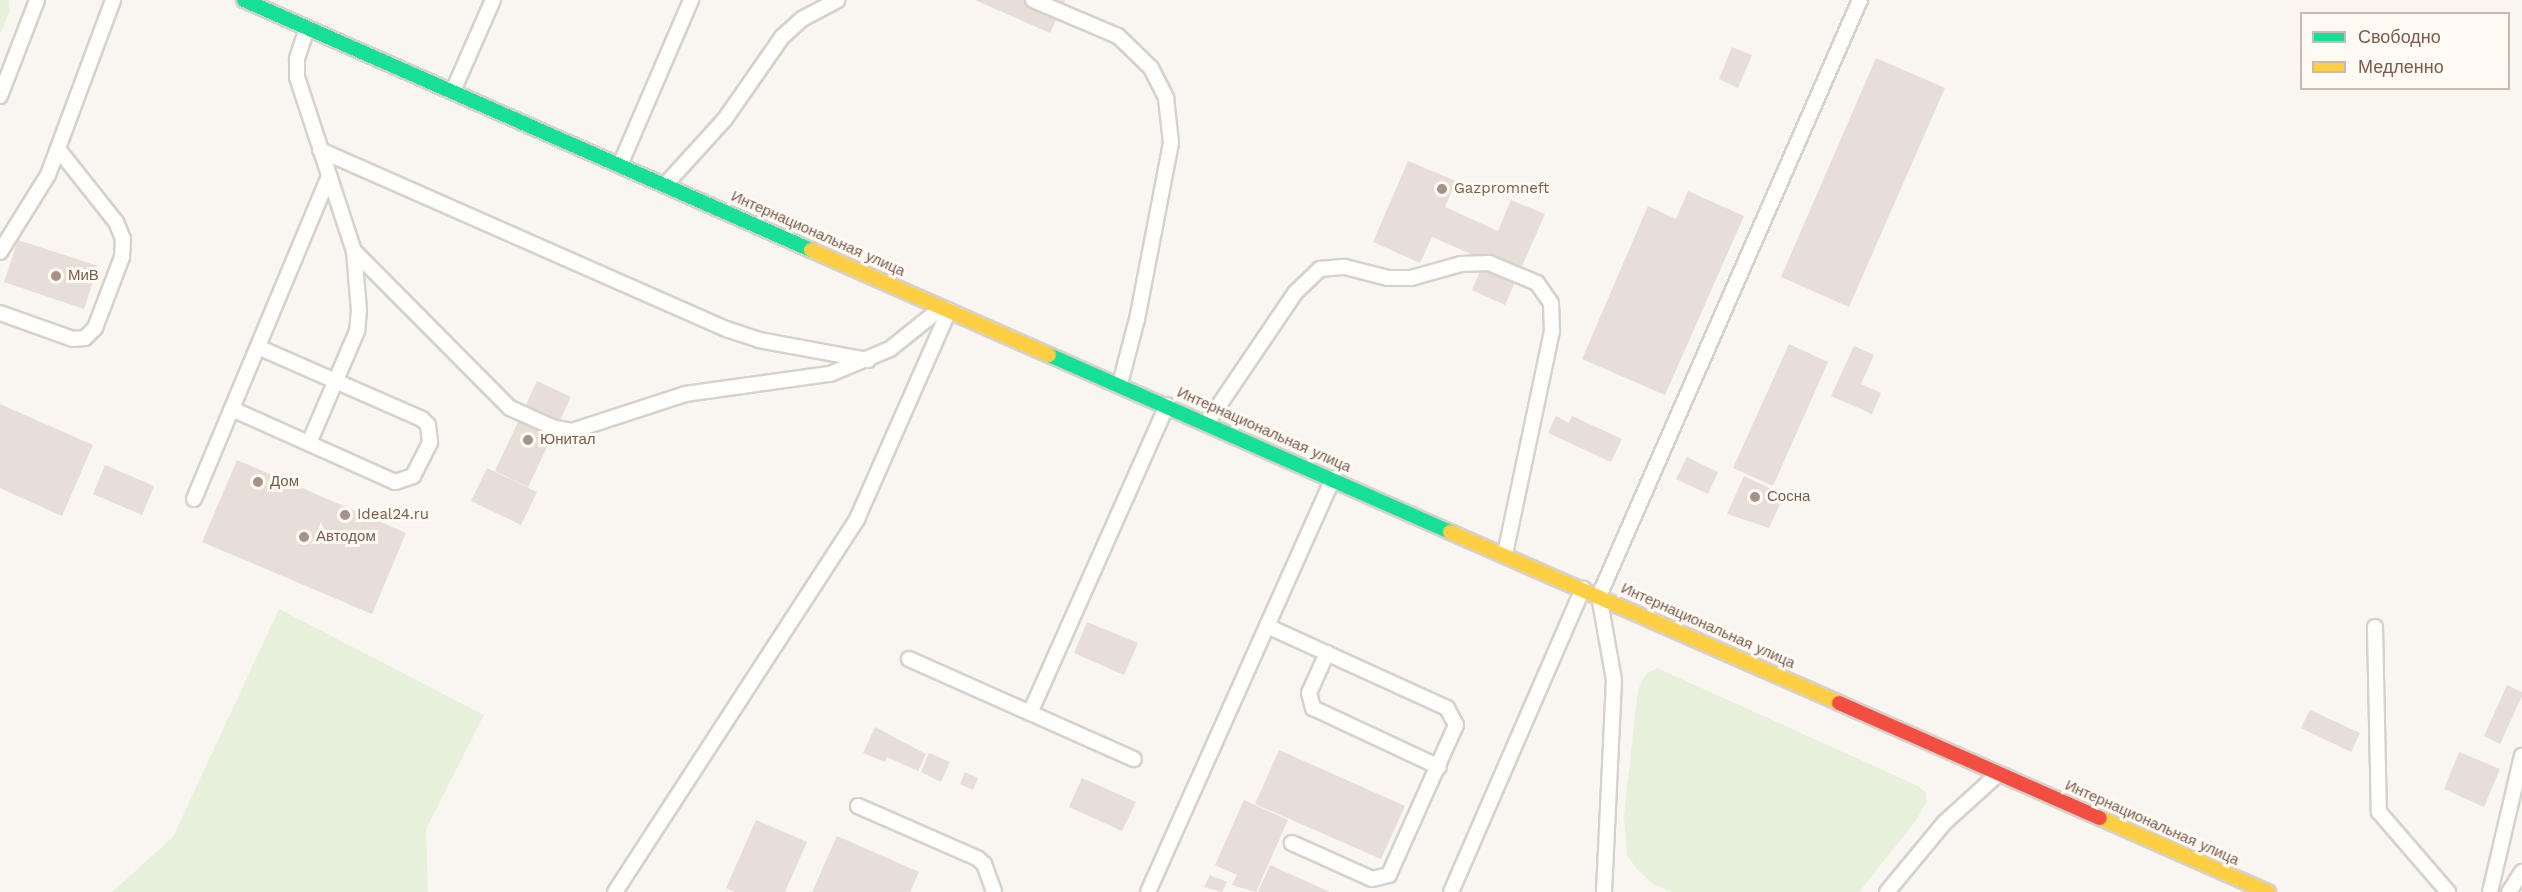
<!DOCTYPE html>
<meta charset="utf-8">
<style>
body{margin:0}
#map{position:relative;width:2522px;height:892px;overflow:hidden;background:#f9f5f0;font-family:"Work Sans",sans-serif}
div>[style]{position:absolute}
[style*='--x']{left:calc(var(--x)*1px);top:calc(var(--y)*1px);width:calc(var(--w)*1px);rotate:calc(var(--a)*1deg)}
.green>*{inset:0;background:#e7f0db}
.building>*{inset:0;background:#e6ded7}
.roads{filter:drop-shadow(2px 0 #d7d1cb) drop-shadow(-2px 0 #d7d1cb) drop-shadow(0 2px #d7d1cb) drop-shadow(0 -2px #d7d1cb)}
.lane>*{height:14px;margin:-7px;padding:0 7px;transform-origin:7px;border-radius:7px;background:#fefefd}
.fast>*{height:14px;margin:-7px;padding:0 7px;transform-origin:7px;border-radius:7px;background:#16e098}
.slow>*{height:14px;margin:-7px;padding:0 7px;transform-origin:7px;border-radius:7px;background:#ffcf43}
.jam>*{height:14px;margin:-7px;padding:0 7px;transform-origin:7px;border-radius:7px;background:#f24e42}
.dots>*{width:16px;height:16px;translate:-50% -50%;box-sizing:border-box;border:3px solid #fffaf3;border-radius:50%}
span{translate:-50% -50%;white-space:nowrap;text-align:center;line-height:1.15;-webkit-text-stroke:6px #fffaf3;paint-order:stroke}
.poi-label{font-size:15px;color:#7a5c4d}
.left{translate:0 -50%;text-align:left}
.street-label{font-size:15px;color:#7a5c4d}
.legend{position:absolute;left:2300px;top:12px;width:210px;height:78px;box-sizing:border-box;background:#fffaf3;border:2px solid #cabbb1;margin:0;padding:8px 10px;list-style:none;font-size:18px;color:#7a5c4d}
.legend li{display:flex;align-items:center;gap:12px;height:30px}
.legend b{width:30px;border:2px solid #cabbb1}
</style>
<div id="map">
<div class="green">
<div style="clip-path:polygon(0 0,9px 0,10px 11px,0 34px)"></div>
<div style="clip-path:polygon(279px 609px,484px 715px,426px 829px,428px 892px,112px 892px,173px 837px)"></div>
<div style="clip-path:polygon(1657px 668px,1918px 786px,1925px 792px,1927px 801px,1915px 822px,1859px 892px,1672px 892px,1653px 884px,1637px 869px,1627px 855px,1624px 816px,1638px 689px,1646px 674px)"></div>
</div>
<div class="building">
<div style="clip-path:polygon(975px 0,1065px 0,1050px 33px)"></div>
<div style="clip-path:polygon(1732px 47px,1752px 55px,1738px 88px,1719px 79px)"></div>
<div style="clip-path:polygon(1876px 58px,1945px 88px,1849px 307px,1781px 277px)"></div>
<div style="clip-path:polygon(1408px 161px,1456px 181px,1445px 207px,1498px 231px,1511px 200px,1545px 214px,1505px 305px,1472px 290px,1485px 260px,1432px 237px,1420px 263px,1373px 242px)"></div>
<div style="clip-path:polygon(1688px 191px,1744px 216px,1665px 395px,1582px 359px,1648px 206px,1676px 219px)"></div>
<div style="clip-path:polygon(18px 240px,98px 266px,84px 309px,4px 282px)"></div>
<div style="clip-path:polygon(1789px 344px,1828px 362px,1773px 486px,1733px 468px)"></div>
<div style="clip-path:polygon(1854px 346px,1874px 355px,1861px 384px,1881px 393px,1872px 414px,1831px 396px)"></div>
<div style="clip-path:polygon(537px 381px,571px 397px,528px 487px,495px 471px)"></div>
<div style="clip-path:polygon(0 404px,93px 445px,62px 516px,0 488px)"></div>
<div style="clip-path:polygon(1556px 416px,1569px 423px,1572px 416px,1622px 439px,1611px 462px,1548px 433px)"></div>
<div style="clip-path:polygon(1687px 457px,1718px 472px,1708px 494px,1676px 479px)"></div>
<div style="clip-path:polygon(237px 460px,406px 533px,372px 614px,202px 542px)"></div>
<div style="clip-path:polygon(105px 465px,154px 486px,142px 515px,93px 494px)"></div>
<div style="clip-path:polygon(487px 468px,537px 492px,521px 525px,471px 501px)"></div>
<div style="clip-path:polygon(1744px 476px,1773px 490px,1771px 495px,1782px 500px,1769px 528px,1727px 514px)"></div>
<div style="clip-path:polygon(1087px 622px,1138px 643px,1124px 675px,1074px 653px)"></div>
<div style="clip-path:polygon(2507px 685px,2522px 692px,2522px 696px,2500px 744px,2484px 736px)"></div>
<div style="clip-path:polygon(2310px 710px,2360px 733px,2351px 752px,2301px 728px)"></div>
<div style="clip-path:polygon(875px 727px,926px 754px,918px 771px,887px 757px,885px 762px,863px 753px)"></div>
<div style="clip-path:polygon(1279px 750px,1405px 806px,1381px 859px,1255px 804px)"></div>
<div style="clip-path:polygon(2459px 752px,2500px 769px,2484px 807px,2444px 789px)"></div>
<div style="clip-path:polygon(929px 753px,950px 762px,941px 782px,921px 772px)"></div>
<div style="clip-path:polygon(965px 772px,978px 778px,973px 790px,960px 784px)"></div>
<div style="clip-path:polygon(1082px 778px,1136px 802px,1122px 831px,1069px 807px)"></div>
<div style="clip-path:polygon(1244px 800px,1288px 820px,1256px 892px,1232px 885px,1237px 875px,1215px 865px)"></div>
<div style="clip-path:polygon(756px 820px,807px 842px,785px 892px,735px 892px,726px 888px)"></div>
<div style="clip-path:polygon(837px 836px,919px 872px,910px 892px,812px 892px)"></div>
<div style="clip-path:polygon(1270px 865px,1330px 892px,1258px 892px)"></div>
<div style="clip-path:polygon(1210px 875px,1227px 882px,1222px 892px,1204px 887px)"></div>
</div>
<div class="roads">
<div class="lane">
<div style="--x:1033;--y:0;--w:92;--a:23"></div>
<div style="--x:1118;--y:36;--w:46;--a:44.1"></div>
<div style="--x:1151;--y:68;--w:34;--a:63"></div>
<div style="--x:1166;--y:98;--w:45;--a:83.7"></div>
<div style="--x:1171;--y:143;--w:179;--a:100.9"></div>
<div style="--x:1137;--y:319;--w:67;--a:104.7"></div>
<div style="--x:307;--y:28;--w:33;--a:108"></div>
<div style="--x:297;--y:59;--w:18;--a:90"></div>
<div style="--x:297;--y:77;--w:183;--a:71.9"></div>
<div style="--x:354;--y:251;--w:59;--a:85.2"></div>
<div style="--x:359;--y:310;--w:21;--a:95"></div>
<div style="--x:357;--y:331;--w:122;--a:113.2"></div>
<div style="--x:453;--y:91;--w:99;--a:-66.3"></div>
<div style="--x:0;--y:96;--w:103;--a:-68.9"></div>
<div style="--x:320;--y:150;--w:444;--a:23.8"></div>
<div style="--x:726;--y:329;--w:35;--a:18"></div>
<div style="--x:759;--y:340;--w:111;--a:10.4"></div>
<div style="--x:620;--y:165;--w:180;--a:-66.7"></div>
<div style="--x:665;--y:185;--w:89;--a:-47.7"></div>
<div style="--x:725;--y:119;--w:100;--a:-55.2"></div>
<div style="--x:782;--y:37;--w:27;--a:-42"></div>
<div style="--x:802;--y:19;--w:40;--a:-28"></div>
<div style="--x:354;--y:251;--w:221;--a:45.2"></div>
<div style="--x:510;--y:408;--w:46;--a:24.3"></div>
<div style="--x:552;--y:427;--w:20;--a:11"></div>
<div style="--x:572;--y:431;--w:119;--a:-18.1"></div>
<div style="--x:685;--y:394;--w:146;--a:-7.9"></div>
<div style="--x:830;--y:374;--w:65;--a:-22.6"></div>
<div style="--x:890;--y:349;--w:64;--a:-38.7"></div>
<div style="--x:0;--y:252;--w:91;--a:-58.1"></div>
<div style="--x:48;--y:175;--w:187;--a:-69.6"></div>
<div style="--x:0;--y:313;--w:77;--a:19.6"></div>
<div style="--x:73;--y:339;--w:12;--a:-5"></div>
<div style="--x:85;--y:338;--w:14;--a:-45"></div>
<div style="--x:95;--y:328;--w:76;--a:-69.2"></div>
<div style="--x:122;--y:257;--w:18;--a:-87"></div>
<div style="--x:123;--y:239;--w:18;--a:-112"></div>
<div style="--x:116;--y:222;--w:93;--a:-128.5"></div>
<div style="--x:232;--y:409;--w:179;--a:24.1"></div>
<div style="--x:395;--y:482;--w:19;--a:-18"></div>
<div style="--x:413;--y:476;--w:38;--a:-63"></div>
<div style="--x:430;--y:442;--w:17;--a:-97"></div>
<div style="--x:428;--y:425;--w:8;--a:-135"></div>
<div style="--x:422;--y:419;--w:179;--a:-156.3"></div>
<div style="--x:1207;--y:423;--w:157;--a:-55.9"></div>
<div style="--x:1295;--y:293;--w:35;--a:-44"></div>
<div style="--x:1320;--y:269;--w:25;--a:-5"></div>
<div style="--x:1345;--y:267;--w:44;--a:14.3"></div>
<div style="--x:1388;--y:278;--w:23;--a:0"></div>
<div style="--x:1411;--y:278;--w:52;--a:-15.6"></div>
<div style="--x:1461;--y:264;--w:28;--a:-2"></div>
<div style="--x:1489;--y:263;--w:52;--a:22.6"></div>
<div style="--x:1537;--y:283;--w:24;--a:55"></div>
<div style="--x:1551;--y:303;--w:28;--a:88"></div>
<div style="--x:1552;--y:331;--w:228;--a:101.9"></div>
<div style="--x:194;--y:499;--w:349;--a:-67.3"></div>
<div style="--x:1267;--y:626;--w:198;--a:24.5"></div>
<div style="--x:1447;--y:708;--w:19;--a:62"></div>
<div style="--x:1456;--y:725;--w:164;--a:114.1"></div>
<div style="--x:1389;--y:875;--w:17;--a:167"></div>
<div style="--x:1372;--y:879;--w:88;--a:-155.8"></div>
<div style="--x:2375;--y:627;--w:185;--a:88.8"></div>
<div style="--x:2379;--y:812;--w:106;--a:49.2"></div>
<div style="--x:1327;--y:653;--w:44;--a:114.2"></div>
<div style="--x:1309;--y:693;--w:16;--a:75"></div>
<div style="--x:1313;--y:708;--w:139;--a:25.1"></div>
<div style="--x:909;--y:659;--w:246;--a:24"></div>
<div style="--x:1030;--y:713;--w:337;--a:-66"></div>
<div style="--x:858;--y:806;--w:130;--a:23.6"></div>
<div style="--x:977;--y:858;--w:9;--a:41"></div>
<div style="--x:984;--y:864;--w:30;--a:70"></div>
<div style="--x:615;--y:892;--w:445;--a:-57"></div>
<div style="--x:857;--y:519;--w:228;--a:-66.2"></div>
<div style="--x:1148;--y:892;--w:453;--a:-65.9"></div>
<div style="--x:1451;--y:892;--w:331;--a:-66.5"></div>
<div style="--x:1604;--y:892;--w:212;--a:-87.3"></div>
<div style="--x:1614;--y:680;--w:85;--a:-100.1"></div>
<div style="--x:1599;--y:596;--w:651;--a:-66.35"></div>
<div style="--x:1887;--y:892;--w:89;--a:-50.4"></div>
<div style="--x:1944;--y:823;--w:73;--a:-42.2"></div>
<div style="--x:2490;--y:892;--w:140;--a:-76.8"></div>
<div style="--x:2509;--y:892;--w:24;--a:-57"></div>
</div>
<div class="fast">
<div style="--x:244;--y:0;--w:620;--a:23.79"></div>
<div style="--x:1049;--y:355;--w:438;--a:23.8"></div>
</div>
<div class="slow">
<div style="--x:811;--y:250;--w:260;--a:23.8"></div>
<div style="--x:1450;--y:532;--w:425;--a:23.7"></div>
<div style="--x:2100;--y:818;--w:184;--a:23.8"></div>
</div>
<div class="jam">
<div style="--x:1839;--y:703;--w:285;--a:23.8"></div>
</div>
</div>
<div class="dots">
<div style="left:1442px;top:189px;background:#a69286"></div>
<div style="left:56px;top:276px;background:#a69286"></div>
<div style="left:528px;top:440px;background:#a69286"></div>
<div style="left:258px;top:482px;background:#a69286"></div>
<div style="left:1755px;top:497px;background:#a69286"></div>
<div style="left:345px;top:515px;background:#a69286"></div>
<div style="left:304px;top:537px;background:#a69286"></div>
</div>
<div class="poi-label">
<span class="left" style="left:1454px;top:189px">Gazpromneft</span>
<span class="left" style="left:68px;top:276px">МиВ</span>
<span class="left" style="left:540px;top:440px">Юнитал</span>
<span class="left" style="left:270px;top:482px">Дом</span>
<span class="left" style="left:1767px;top:497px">Сосна</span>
<span class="left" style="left:357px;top:515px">Ideal24.ru</span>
<span class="left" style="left:316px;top:537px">Автодом</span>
</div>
<div class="street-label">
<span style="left:818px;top:234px;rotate:24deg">Интернациональная улица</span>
<span style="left:1264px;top:430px;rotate:24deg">Интернациональная улица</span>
<span style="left:1708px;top:626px;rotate:24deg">Интернациональная улица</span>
<span style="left:2152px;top:823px;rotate:24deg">Интернациональная улица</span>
</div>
<ul class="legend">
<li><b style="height:8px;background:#16e098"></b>Свободно</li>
<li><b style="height:8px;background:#ffcf43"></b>Медленно</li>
</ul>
</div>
